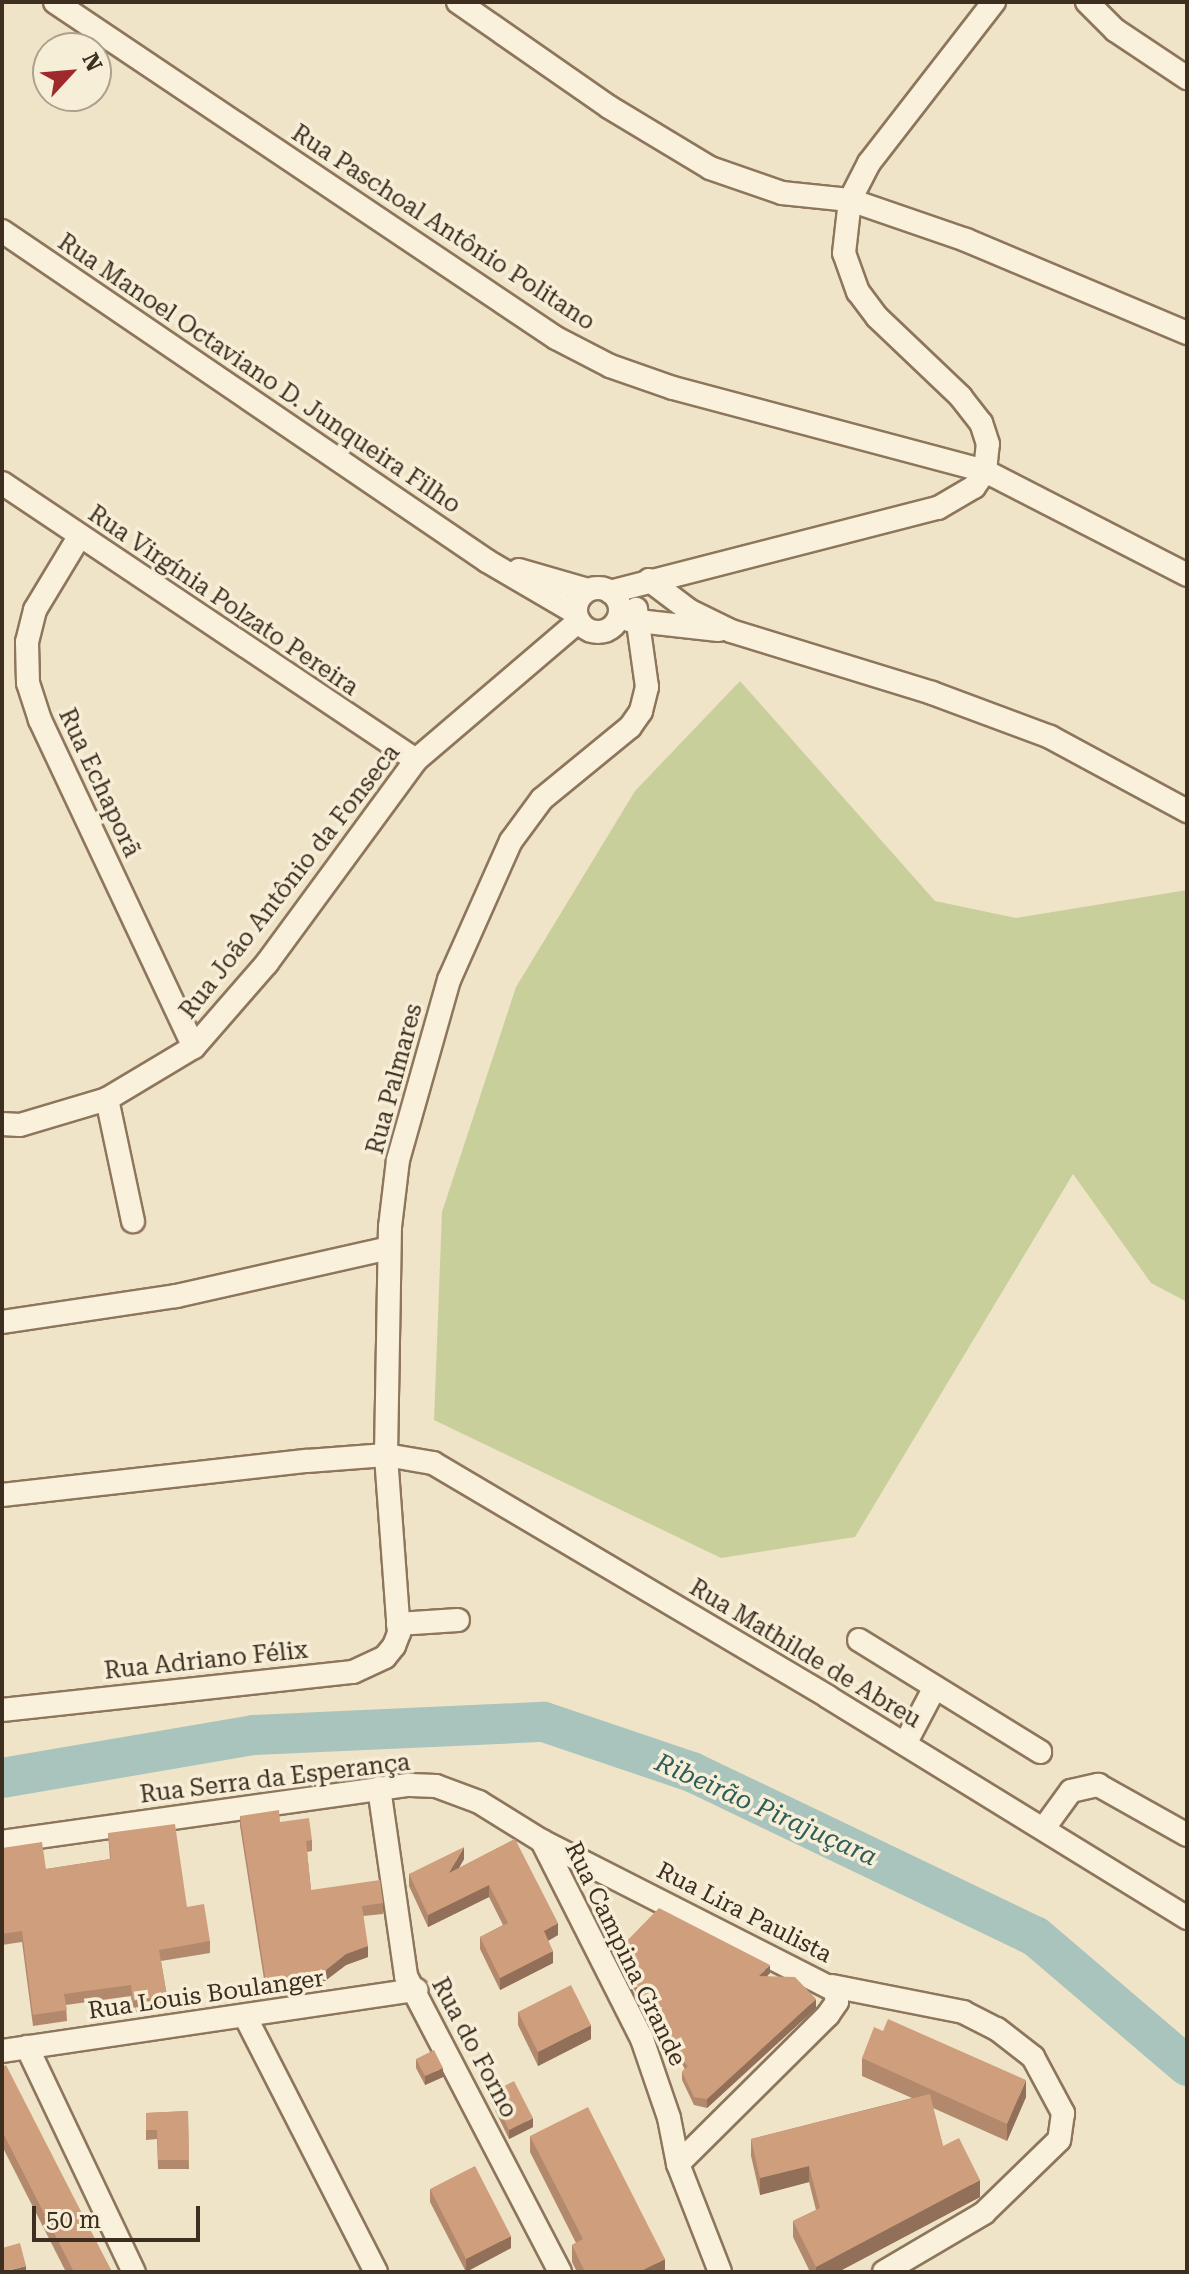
<!DOCTYPE html>
<meta charset="utf-8">
<style>
body{margin:0}
#map{position:relative;width:1189px;height:2274px;overflow:hidden;background:#f0e4c8;font-family:"Roboto Serif",serif}
div>[style]{position:absolute}
[style*='--x']{left:calc(var(--x)*1px);top:calc(var(--y)*1px);width:calc(var(--w)*1px);rotate:calc(var(--a)*1deg)}
.green>*{inset:0;background:#c9cf9b}
.river>*{height:40px;margin:-20px;padding:0 20px;transform-origin:20px;border-radius:20px;background:#a9c4bc}
.roads{filter:drop-shadow(2px 0 #8d765c) drop-shadow(-2px 0 #8d765c) drop-shadow(0 2px #8d765c) drop-shadow(0 -2px #8d765c)}
.minor>*{height:22px;margin:-11px;padding:0 11px;transform-origin:11px;border-radius:11px;background:#faf1dc}
.minor>.ring{margin:-11px;padding:0;box-sizing:content-box;background:none;border:22px solid #faf1dc;border-radius:50%}
.wall>*{inset:0;background:#b2896c}
.shaded-wall>*{inset:0;background:#916f58}
.building>*{inset:0;background:#cf9f7d}
span{translate:-50% -50%;white-space:nowrap;text-align:center;line-height:1.15;-webkit-text-stroke:7px #f7eed8;paint-order:stroke}
.street-label{font-size:24px;color:#3d2e20}
.water-label{font-size:26px;color:#2f5d5a;font-style:italic}
.frame{position:absolute;inset:0;border:4px solid #3d2e20;pointer-events:none}
.north{position:absolute;left:32px;top:32px;width:80px;height:80px;box-sizing:border-box;background:#f7eed8;border:2px solid #ada18e;border-radius:50%;rotate:64deg;font-size:22px;font-weight:700;line-height:32px;text-align:center;color:#3d2e20}
.north::after{content:'';display:block;margin:auto;width:28px;height:36px;background:#9e2a2b;clip-path:polygon(50% 0,100% 100%,50% 72%,0 100%)}
.scale{position:absolute;left:32px;top:2206px;width:168px;height:36px;box-sizing:border-box;border:4px solid #3d2e20;border-top:0;padding-left:10px;font-size:24px;line-height:28px;white-space:nowrap;color:#3d2e20;-webkit-text-stroke:6px #f7eed8;paint-order:stroke}
</style>
<div id="map">
<div class="green">
<div style="clip-path:polygon(740px 681px,935px 901px,1016px 918px,1187px 890px,1187px 1302px,1151px 1283px,1073px 1174px,855px 1537px,721px 1558px,434px 1420px,442px 1212px,516px 987px,635px 791px)"></div>
</div>
<div class="river">
<div style="--x:2;--y:1778;--w:256;--a:-9.7"></div>
<div style="--x:254;--y:1735;--w:290;--a:-2.6"></div>
<div style="--x:544;--y:1722;--w:156;--a:18.7"></div>
<div style="--x:692;--y:1772;--w:380;--a:25.6"></div>
<div style="--x:1035;--y:1936;--w:200;--a:40.5"></div>
</div>
<div class="roads">
<div class="minor">
<div style="--x:55;--y:2;--w:603;--a:33.85"></div>
<div style="--x:556;--y:338;--w:61;--a:27.4"></div>
<div style="--x:610;--y:366;--w:67;--a:19.2"></div>
<div style="--x:673;--y:388;--w:323;--a:14.9"></div>
<div style="--x:985;--y:471;--w:227;--a:27.2"></div>
<div style="--x:458;--y:2;--w:184;--a:34.8"></div>
<div style="--x:609;--y:107;--w:118;--a:31.1"></div>
<div style="--x:710;--y:168;--w:76;--a:19.1"></div>
<div style="--x:782;--y:193;--w:68;--a:5.9"></div>
<div style="--x:850;--y:200;--w:123;--a:19"></div>
<div style="--x:966;--y:240;--w:240;--a:22.8"></div>
<div style="--x:1087;--y:2;--w:40;--a:45"></div>
<div style="--x:1115;--y:30;--w:87;--a:33.7"></div>
<div style="--x:2;--y:231;--w:587;--a:34.23"></div>
<div style="--x:487;--y:561;--w:103;--a:30.3"></div>
<div style="--x:2;--y:483;--w:498;--a:33.8"></div>
<div style="--x:79;--y:537;--w:85;--a:121.1"></div>
<div style="--x:35;--y:610;--w:33;--a:104"></div>
<div style="--x:27;--y:642;--w:41;--a:88.6"></div>
<div style="--x:28;--y:683;--w:39;--a:72"></div>
<div style="--x:40;--y:720;--w:361;--a:64.8"></div>
<div style="--x:519;--y:570;--w:72;--a:16.2"></div>
<div style="--x:649;--y:580;--w:51;--a:37.1"></div>
<div style="--x:690;--y:611;--w:46;--a:26"></div>
<div style="--x:731;--y:631;--w:210;--a:17.1"></div>
<div style="--x:932;--y:693;--w:126;--a:20.4"></div>
<div style="--x:1050;--y:737;--w:156;--a:28.4"></div>
<div class="ring" style="left:576px;top:588px;width:22px;height:22px"></div>
<div style="--x:610;--y:592;--w:339;--a:-14.4"></div>
<div style="--x:938;--y:508;--w:42;--a:-30.3"></div>
<div style="--x:974;--y:487;--w:19;--a:-55"></div>
<div style="--x:985;--y:471;--w:27;--a:-84"></div>
<div style="--x:988;--y:444;--w:22;--a:-108"></div>
<div style="--x:981;--y:423;--w:33;--a:-128"></div>
<div style="--x:961;--y:397;--w:116;--a:-136.4"></div>
<div style="--x:877;--y:317;--w:31;--a:-127"></div>
<div style="--x:858;--y:292;--w:41;--a:-109.7"></div>
<div style="--x:844;--y:253;--w:53;--a:-83.5"></div>
<div style="--x:850;--y:200;--w:42;--a:-62.8"></div>
<div style="--x:869;--y:163;--w:204;--a:-52.2"></div>
<div style="--x:629;--y:620;--w:90;--a:6.4"></div>
<div style="--x:107;--y:1099;--w:125;--a:78"></div>
<div style="--x:2;--y:1124;--w:18;--a:3"></div>
<div style="--x:20;--y:1125;--w:91;--a:-16.6"></div>
<div style="--x:107;--y:1099;--w:101;--a:-30.9"></div>
<div style="--x:194;--y:1047;--w:111;--a:-49"></div>
<div style="--x:267;--y:963;--w:252;--a:-53.7"></div>
<div style="--x:416;--y:760;--w:214;--a:-40.5"></div>
<div style="--x:2;--y:1322;--w:176;--a:-8.5"></div>
<div style="--x:176;--y:1296;--w:218;--a:-12.7"></div>
<div style="--x:2;--y:1495;--w:307;--a:-6.4"></div>
<div style="--x:307;--y:1461;--w:79;--a:-4.3"></div>
<div style="--x:386;--y:1455;--w:48;--a:9.7"></div>
<div style="--x:433;--y:1463;--w:459;--a:30.6"></div>
<div style="--x:828;--y:1697;--w:422;--a:31.6"></div>
<div style="--x:398;--y:1624;--w:60;--a:-3.8"></div>
<div style="--x:859;--y:1640;--w:213;--a:31.7"></div>
<div style="--x:2;--y:1710;--w:353;--a:-6.2"></div>
<div style="--x:353;--y:1672;--w:35;--a:-25"></div>
<div style="--x:385;--y:1657;--w:14;--a:-51"></div>
<div style="--x:394;--y:1646;--w:14;--a:-69"></div>
<div style="--x:399;--y:1633;--w:178;--a:-94.2"></div>
<div style="--x:386;--y:1455;--w:228;--a:-89"></div>
<div style="--x:390;--y:1227;--w:67;--a:-83.2"></div>
<div style="--x:398;--y:1160;--w:187;--a:-74.2"></div>
<div style="--x:449;--y:980;--w:152;--a:-66"></div>
<div style="--x:511;--y:841;--w:52;--a:-53.6"></div>
<div style="--x:542;--y:799;--w:114;--a:-39.3"></div>
<div style="--x:630;--y:727;--w:19;--a:-55"></div>
<div style="--x:641;--y:711;--w:25;--a:-76"></div>
<div style="--x:647;--y:687;--w:79;--a:-98"></div>
<div style="--x:905;--y:1744;--w:64;--a:-62.2"></div>
<div style="--x:379;--y:1788;--w:190;--a:81.8"></div>
<div style="--x:406;--y:1976;--w:334;--a:62.5"></div>
<div style="--x:1044;--y:1828;--w:46;--a:-53.9"></div>
<div style="--x:1071;--y:1791;--w:28;--a:-13"></div>
<div style="--x:1098;--y:1785;--w:102;--a:29.3"></div>
<div style="--x:542;--y:1841;--w:222;--a:63.2"></div>
<div style="--x:642;--y:2039;--w:83;--a:71.1"></div>
<div style="--x:669;--y:2118;--w:47;--a:78.9"></div>
<div style="--x:678;--y:2164;--w:116;--a:68.7"></div>
<div style="--x:2;--y:1842;--w:412;--a:-8"></div>
<div style="--x:410;--y:1785;--w:26;--a:2"></div>
<div style="--x:436;--y:1786;--w:46;--a:20.4"></div>
<div style="--x:479;--y:1802;--w:74;--a:31.8"></div>
<div style="--x:542;--y:1841;--w:329;--a:27"></div>
<div style="--x:835;--y:1990;--w:12;--a:81"></div>
<div style="--x:837;--y:2002;--w:16;--a:125"></div>
<div style="--x:828;--y:2015;--w:211;--a:135.2"></div>
<div style="--x:832;--y:1986;--w:134;--a:11.2"></div>
<div style="--x:963;--y:2012;--w:38;--a:27"></div>
<div style="--x:997;--y:2029;--w:46;--a:37.9"></div>
<div style="--x:1033;--y:2057;--w:64;--a:61.8"></div>
<div style="--x:1063;--y:2113;--w:27;--a:98"></div>
<div style="--x:1059;--y:2140;--w:105;--a:135.8"></div>
<div style="--x:984;--y:2213;--w:116;--a:149.5"></div>
<div style="--x:245;--y:2016;--w:288;--a:62.9"></div>
<div style="--x:27;--y:2047;--w:249;--a:64.6"></div>
<div style="--x:2;--y:2051;--w:419;--a:-8.4"></div>
</div>
</div>
<div class="wall">
<div style="clip-path:polygon(240px 1816px,280px 1822px,312px 1840px,312px 1851px,307px 1852px,311px 1890px,383px 1903px,383px 1914px,363px 1916px,368px 1957px,346px 1965px,321px 1984px,266px 1992px,240px 1826px)"></div>
<div style="clip-path:polygon(108px 1833px,187px 1907px,210px 1941px,210px 1953px,161px 1961px,167px 1996px,167px 2007px,133px 2013px,131px 1996px,66px 2005px,67px 2021px,33px 2026px,22px 1942px,2px 1945px,2px 1848px,46px 1869px,110px 1859px)"></div>
<div style="clip-path:polygon(515px 1839px,558px 1935px,548px 1941px,553px 1963px,500px 1990px,480px 1949px,480px 1937px,503px 1925px,489px 1897px,428px 1927px,409px 1886px,409px 1874px,464px 1859px,459px 1868px)"></div>
<div style="clip-path:polygon(618px 1950px,770px 1973px,767px 1976px,816px 2008px,707px 2108px,694px 2105px,682px 2080px,682px 2072px,684px 2070px,666px 2051px,618px 1958px)"></div>
<div style="clip-path:polygon(518px 2012px,591px 2039px,538px 2066px,518px 2025px)"></div>
<div style="clip-path:polygon(862px 2058px,1026px 2097px,1007px 2141px,933px 2108px,943px 2146px,980px 2197px,838px 2272px,810px 2272px,793px 2237px,793px 2221px,816px 2210px,809px 2182px,760px 2195px,751px 2156px,751px 2139px,912px 2098px,862px 2076px)"></div>
<div style="clip-path:polygon(416px 2059px,443px 2077px,425px 2085px,416px 2068px)"></div>
<div style="clip-path:polygon(2px 2067px,112px 2272px,66px 2272px,2px 2146px)"></div>
<div style="clip-path:polygon(491px 2093px,533px 2127px,509px 2139px,491px 2102px)"></div>
<div style="clip-path:polygon(188px 2111px,189px 2169px,158px 2169px,157px 2139px,146px 2140px,146px 2113px)"></div>
<div style="clip-path:polygon(530px 2136px,665px 2272px,577px 2272px,572px 2262px,572px 2245px,576px 2243px,530px 2152px)"></div>
<div style="clip-path:polygon(430px 2189px,511px 2248px,466px 2272px,430px 2202px)"></div>
</div>
<div class="shaded-wall">
<div style="clip-path:polygon(464px 1847px,464px 1859px,449px 1885px,449px 1873px)"></div>
<div style="clip-path:polygon(489px 1885px,489px 1897px,428px 1927px,428px 1915px)"></div>
<div style="clip-path:polygon(558px 1923px,558px 1935px,544px 1943px,544px 1931px)"></div>
<div style="clip-path:polygon(368px 1946px,368px 1957px,346px 1965px,321px 1984px,321px 1974px,346px 1954px)"></div>
<div style="clip-path:polygon(553px 1951px,553px 1963px,500px 1990px,500px 1978px)"></div>
<div style="clip-path:polygon(770px 1965px,770px 1973px,759px 1984px,759px 1976px)"></div>
<div style="clip-path:polygon(816px 1999px,816px 2008px,707px 2108px,707px 2099px)"></div>
<div style="clip-path:polygon(591px 2025px,591px 2039px,538px 2066px,538px 2052px)"></div>
<div style="clip-path:polygon(443px 2068px,443px 2077px,425px 2085px,425px 2076px)"></div>
<div style="clip-path:polygon(1026px 2080px,1026px 2097px,1007px 2141px,1007px 2124px)"></div>
<div style="clip-path:polygon(533px 2118px,533px 2127px,509px 2139px,509px 2130px)"></div>
<div style="clip-path:polygon(809px 2166px,809px 2182px,760px 2195px,760px 2178px)"></div>
<div style="clip-path:polygon(980px 2180px,980px 2197px,838px 2272px,816px 2272px,816px 2267px)"></div>
<div style="clip-path:polygon(511px 2236px,511px 2248px,466px 2272px,466px 2259px)"></div>
<div style="clip-path:polygon(665px 2259px,665px 2272px,639px 2272px)"></div>
<div style="clip-path:polygon(26px 2266px,26px 2272px,3px 2272px)"></div>
</div>
<div class="building">
<div style="clip-path:polygon(279px 1810px,280px 1822px,309px 1818px,312px 1840px,306px 1841px,311px 1890px,380px 1880px,383px 1903px,362px 1906px,368px 1946px,346px 1954px,321px 1974px,266px 1982px,240px 1816px)"></div>
<div style="clip-path:polygon(175px 1824px,187px 1907px,204px 1904px,210px 1941px,159px 1950px,167px 1996px,133px 2001px,131px 1985px,64px 1994px,67px 2010px,33px 2015px,22px 1931px,2px 1934px,2px 1848px,42px 1842px,46px 1869px,111px 1859px,108px 1833px)"></div>
<div style="clip-path:polygon(515px 1839px,558px 1923px,544px 1931px,553px 1951px,500px 1978px,480px 1937px,508px 1923px,489px 1885px,428px 1915px,409px 1874px,464px 1847px,449px 1873px)"></div>
<div style="clip-path:polygon(659px 1908px,770px 1965px,759px 1976px,795px 1977px,816px 1999px,707px 2099px,694px 2097px,682px 2072px,688px 2066px,666px 2043px,618px 1950px)"></div>
<div style="clip-path:polygon(571px 1985px,591px 2025px,538px 2052px,518px 2012px)"></div>
<div style="clip-path:polygon(888px 2019px,1026px 2080px,1007px 2124px,862px 2058px,874px 2027px,883px 2031px)"></div>
<div style="clip-path:polygon(434px 2050px,443px 2068px,425px 2076px,416px 2059px)"></div>
<div style="clip-path:polygon(6px 2065px,112px 2272px,74px 2272px,2px 2131px,2px 2067px)"></div>
<div style="clip-path:polygon(514px 2081px,533px 2118px,509px 2130px,491px 2093px)"></div>
<div style="clip-path:polygon(930px 2094px,943px 2146px,959px 2138px,980px 2180px,816px 2267px,793px 2221px,820px 2208px,809px 2166px,760px 2178px,751px 2139px)"></div>
<div style="clip-path:polygon(588px 2107px,665px 2259px,639px 2272px,585px 2272px,572px 2245px,583px 2239px,530px 2136px)"></div>
<div style="clip-path:polygon(188px 2111px,189px 2160px,158px 2160px,157px 2130px,146px 2130px,146px 2113px)"></div>
<div style="clip-path:polygon(475px 2166px,511px 2236px,466px 2259px,430px 2189px)"></div>
<div style="clip-path:polygon(20px 2243px,26px 2266px,2px 2272px,2px 2248px)"></div>
</div>
<div class="street-label">
<span style="left:443px;top:228px;rotate:33deg">Rua Paschoal Antônio Politano</span>
<span style="left:259px;top:374px;rotate:34deg">Rua Manoel Octaviano D. Junqueira Filho</span>
<span style="left:223px;top:601px;rotate:34deg">Rua Virgínia Polzato Pereira</span>
<span style="left:99px;top:783px;rotate:65deg">Rua Echaporã</span>
<span style="left:290px;top:882px;rotate:-52deg">Rua João Antônio da Fonseca</span>
<span style="left:395px;top:1079px;rotate:-75deg">Rua Palmares</span>
<span style="left:805px;top:1654px;rotate:31deg">Rua Mathilde de Abreu</span>
<span style="left:206px;top:1661px;rotate:-6deg">Rua Adriano Félix</span>
<span style="left:275px;top:1779px;rotate:-7deg">Rua Serra da Esperança</span>
<span style="left:744px;top:1913px;rotate:27deg">Rua Lira Paulista</span>
<span style="left:625px;top:1954px;rotate:64deg">Rua Campina Grande</span>
<span style="left:206px;top:1995px;rotate:-8deg">Rua Louis Boulanger</span>
<span style="left:474px;top:2048px;rotate:62deg">Rua do Forno</span>
</div>
<div class="water-label">
<span style="left:766px;top:1810px;rotate:24deg">Ribeirão Pirajuçara</span>
</div>
<div class="frame"></div>
<div class="north">N</div>
<div class="scale">50 m</div>
</div>
